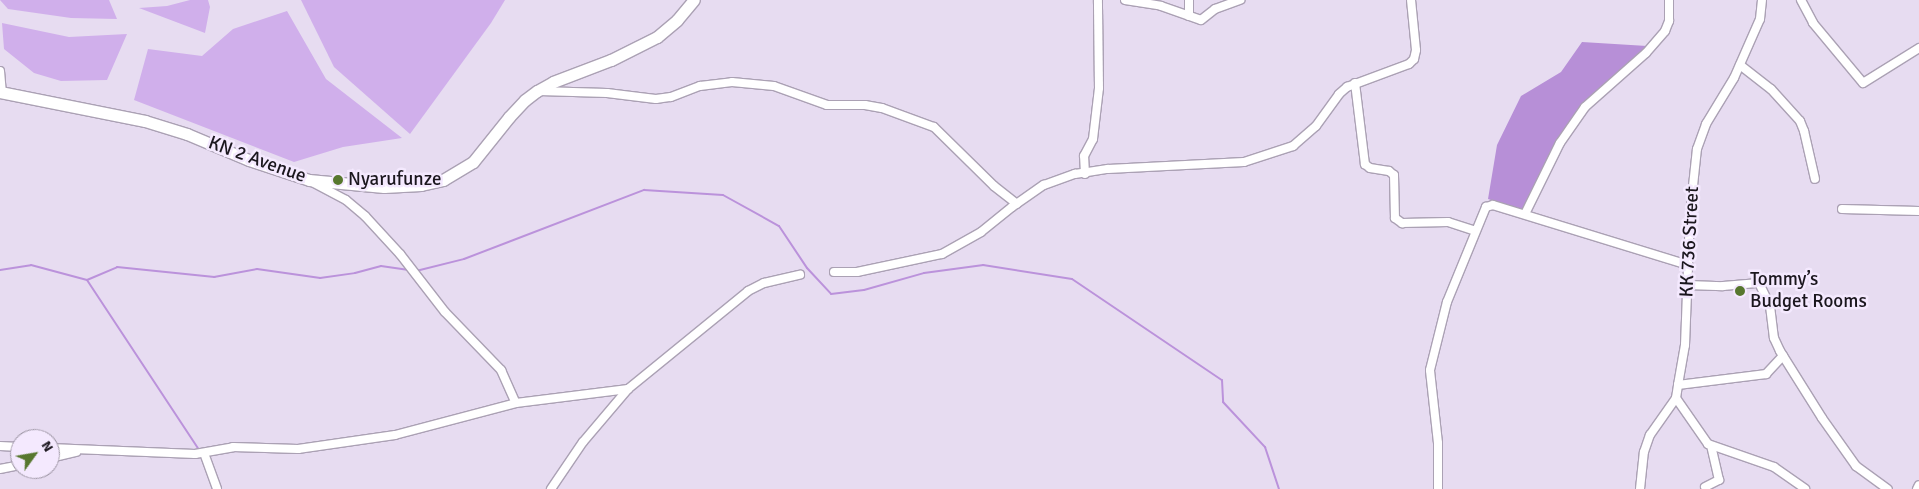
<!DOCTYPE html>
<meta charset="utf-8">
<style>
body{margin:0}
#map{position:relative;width:1919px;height:489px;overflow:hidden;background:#e7dcf1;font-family:Signika,sans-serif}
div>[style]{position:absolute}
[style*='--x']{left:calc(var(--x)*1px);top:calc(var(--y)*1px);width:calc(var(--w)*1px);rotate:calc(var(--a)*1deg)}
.green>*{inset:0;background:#d0afeb}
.forest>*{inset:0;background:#b78fd7}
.stream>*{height:2px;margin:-1px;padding:0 1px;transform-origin:1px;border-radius:1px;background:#bb92db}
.roads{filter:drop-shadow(1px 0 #aba1b4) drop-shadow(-1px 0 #aba1b4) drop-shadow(0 1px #aba1b4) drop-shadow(0 -1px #aba1b4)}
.street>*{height:8px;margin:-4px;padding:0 4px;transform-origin:4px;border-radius:4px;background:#fff}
.secondary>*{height:11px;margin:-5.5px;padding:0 5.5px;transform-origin:5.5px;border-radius:5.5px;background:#fff}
.dots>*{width:14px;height:14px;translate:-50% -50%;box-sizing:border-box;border:2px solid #f4e9fe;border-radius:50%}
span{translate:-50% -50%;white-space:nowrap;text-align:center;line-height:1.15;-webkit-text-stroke:5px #f4e9fe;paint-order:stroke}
.street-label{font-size:19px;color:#1b171e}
.poi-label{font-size:19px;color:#1b171e}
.left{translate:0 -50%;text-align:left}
.north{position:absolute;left:10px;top:429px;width:50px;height:50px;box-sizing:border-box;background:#f4e9fe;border:1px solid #9d95a4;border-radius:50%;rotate:58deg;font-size:14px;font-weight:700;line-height:20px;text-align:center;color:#1b171e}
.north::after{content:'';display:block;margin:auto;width:18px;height:22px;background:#57772e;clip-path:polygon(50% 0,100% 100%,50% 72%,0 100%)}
</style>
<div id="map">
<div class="green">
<div style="clip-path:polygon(0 0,109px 0,117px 19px,71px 18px,8px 9px)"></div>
<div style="clip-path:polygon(190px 0,208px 0,210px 7px,205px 33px,139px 8px,167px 6px)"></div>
<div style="clip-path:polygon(301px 0,505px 0,491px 23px,410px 134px,334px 67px)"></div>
<div style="clip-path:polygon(287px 11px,326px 79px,402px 138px,343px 147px,294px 162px,134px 100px,148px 49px,202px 56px,233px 29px)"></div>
<div style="clip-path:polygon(2px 23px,69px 37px,127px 34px,107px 80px,61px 81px,34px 73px,4px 49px)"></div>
</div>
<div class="forest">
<div style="clip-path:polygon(1582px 42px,1647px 46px,1602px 92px,1583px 103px,1566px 127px,1523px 211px,1488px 199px,1497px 145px,1521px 96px,1561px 72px)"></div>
</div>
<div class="stream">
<div style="--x:0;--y:270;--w:31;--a:-9"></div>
<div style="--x:31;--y:265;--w:58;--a:15"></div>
<div style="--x:87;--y:280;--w:204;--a:56.6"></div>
<div style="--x:416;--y:271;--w:49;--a:-14"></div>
<div style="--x:464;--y:259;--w:193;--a:-21"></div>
<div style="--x:644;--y:190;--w:79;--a:3.6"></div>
<div style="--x:723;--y:195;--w:64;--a:29"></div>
<div style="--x:779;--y:226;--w:50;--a:56.3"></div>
<div style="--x:807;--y:268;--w:35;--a:47"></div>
<div style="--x:831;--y:294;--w:33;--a:-7"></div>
<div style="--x:864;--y:290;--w:62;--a:-15.8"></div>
<div style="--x:924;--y:273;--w:60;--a:-7.7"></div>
<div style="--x:983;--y:265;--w:90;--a:8.9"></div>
<div style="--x:1072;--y:279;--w:181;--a:34"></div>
<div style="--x:1222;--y:380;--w:22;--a:87"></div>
<div style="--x:1223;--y:402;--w:62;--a:47"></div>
<div style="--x:1265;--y:447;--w:44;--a:71.6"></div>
<div style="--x:87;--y:280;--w:33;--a:-23"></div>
<div style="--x:117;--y:267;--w:98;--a:5.9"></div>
<div style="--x:214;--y:277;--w:44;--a:-10.5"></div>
<div style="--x:257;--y:269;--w:64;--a:8.1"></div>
<div style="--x:320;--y:278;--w:35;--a:-8"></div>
<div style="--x:355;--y:273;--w:27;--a:-15"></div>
<div style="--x:381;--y:266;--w:28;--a:8"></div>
</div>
<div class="roads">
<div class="street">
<div style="--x:1125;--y:0;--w:36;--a:9"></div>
<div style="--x:1161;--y:6;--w:42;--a:19.3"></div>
<div style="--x:1201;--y:20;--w:18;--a:-38"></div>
<div style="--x:1215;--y:9;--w:27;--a:-20"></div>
<div style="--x:1189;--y:0;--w:16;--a:90"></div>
<div style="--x:1801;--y:0;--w:26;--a:62"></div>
<div style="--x:1813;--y:23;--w:78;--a:50.2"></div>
<div style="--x:1863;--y:83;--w:66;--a:-32"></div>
<div style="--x:1740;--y:65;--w:39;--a:38"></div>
<div style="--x:1771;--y:89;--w:43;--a:47.8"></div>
<div style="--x:1800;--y:121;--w:11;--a:68"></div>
<div style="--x:1804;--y:131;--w:49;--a:77.1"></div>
<div style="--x:0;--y:71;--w:21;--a:85"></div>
<div style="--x:1355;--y:83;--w:82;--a:83"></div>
<div style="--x:1365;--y:164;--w:6;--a:39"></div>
<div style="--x:1370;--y:168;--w:19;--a:9"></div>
<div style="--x:1389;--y:171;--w:6;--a:39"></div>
<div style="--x:1394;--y:175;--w:43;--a:88.7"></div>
<div style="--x:1395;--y:218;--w:9;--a:36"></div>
<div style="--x:1402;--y:223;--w:46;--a:-1.2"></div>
<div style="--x:1448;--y:222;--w:28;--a:18"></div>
<div style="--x:539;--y:91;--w:68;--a:1.7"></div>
<div style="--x:607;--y:93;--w:49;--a:7"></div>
<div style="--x:656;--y:99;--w:15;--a:-8"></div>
<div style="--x:671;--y:97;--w:31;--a:-21"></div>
<div style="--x:700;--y:86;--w:32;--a:-7"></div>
<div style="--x:732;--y:82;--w:42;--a:5.4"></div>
<div style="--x:774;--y:86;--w:56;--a:19.7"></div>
<div style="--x:827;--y:105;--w:38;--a:0"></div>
<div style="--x:865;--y:105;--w:17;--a:10"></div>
<div style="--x:882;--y:108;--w:55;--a:20.1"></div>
<div style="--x:934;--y:127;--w:84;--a:44.5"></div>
<div style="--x:994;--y:186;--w:29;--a:38"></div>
<div style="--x:1085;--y:174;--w:18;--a:-93"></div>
<div style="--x:1084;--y:156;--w:19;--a:-62"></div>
<div style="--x:1093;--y:139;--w:51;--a:-83.3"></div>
<div style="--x:1099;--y:88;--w:88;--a:-90.7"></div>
<div style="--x:312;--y:182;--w:38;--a:28"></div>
<div style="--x:346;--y:200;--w:25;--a:40"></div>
<div style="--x:365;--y:216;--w:52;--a:47.4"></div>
<div style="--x:400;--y:254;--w:73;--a:52.2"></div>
<div style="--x:445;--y:312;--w:81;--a:46"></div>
<div style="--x:501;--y:370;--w:36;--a:66"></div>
<div style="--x:1842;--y:209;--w:77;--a:1.5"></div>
<div style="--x:1525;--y:214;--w:79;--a:-63.8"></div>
<div style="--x:1560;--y:143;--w:44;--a:-55.2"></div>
<div style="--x:1585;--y:107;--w:81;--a:-41.5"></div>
<div style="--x:1646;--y:53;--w:29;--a:-49"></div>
<div style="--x:1665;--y:31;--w:11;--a:-68"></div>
<div style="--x:1669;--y:21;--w:21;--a:-90"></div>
<div style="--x:834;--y:272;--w:23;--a:0"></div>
<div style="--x:857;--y:272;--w:87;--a:-12"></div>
<div style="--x:942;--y:254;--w:45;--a:-29.4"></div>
<div style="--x:981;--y:232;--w:40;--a:-39"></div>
<div style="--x:1012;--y:207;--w:39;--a:-35"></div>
<div style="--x:1044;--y:185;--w:33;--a:-20"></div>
<div style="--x:1075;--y:174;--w:33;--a:-9"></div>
<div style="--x:1108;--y:169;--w:136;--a:-2.9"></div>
<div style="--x:1244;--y:162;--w:52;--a:-18.1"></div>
<div style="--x:1293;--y:146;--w:30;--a:-41"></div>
<div style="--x:1316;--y:126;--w:39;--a:-54"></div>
<div style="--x:1339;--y:94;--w:11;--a:-41"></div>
<div style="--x:1347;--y:87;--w:66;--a:-20.4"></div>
<div style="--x:1409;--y:64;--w:7;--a:-45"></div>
<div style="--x:1414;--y:59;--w:9;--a:-77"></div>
<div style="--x:1416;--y:50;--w:50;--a:-95.7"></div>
<div style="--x:1688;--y:285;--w:35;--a:2"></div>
<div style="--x:1723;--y:286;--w:36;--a:-5"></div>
<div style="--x:1759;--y:283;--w:25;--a:64"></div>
<div style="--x:1770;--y:306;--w:32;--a:83"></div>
<div style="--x:1774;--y:338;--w:14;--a:65"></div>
<div style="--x:1780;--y:351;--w:79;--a:57.9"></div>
<div style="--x:1822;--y:418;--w:59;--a:54.7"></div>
<div style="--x:1856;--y:466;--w:39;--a:36"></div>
<div style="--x:1678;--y:385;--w:89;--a:-7.1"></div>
<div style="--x:1766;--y:374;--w:25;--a:-47"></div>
<div style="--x:1676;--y:398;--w:56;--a:55.2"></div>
<div style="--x:1708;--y:444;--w:70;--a:19.2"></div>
<div style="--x:1774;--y:467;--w:38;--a:35"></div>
<div style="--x:0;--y:446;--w:20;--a:3"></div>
<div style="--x:50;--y:448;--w:145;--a:2.4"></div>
<div style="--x:195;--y:454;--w:39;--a:-10"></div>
<div style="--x:233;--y:447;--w:65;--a:1.8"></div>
<div style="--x:298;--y:449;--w:98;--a:-8.2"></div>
<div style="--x:395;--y:435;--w:125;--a:-14.8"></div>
<div style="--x:516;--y:403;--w:113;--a:-7.1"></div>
<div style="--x:628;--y:389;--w:155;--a:-39.2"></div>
<div style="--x:748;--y:291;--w:18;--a:-27"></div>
<div style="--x:764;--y:283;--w:37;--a:-13"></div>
<div style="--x:204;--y:453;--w:38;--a:70"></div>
<div style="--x:50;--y:458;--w:27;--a:-13"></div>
<div style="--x:0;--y:469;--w:20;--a:-11"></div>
<div style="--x:1705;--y:487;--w:16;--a:-27"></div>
<div style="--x:1719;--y:480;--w:35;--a:-103"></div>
<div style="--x:551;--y:489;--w:57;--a:-55.8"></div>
<div style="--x:583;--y:442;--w:70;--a:-49.7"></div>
<div style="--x:1438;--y:489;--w:46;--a:-90"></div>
<div style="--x:1438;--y:443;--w:73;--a:-96.3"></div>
<div style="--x:1430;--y:370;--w:70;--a:-76"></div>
<div style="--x:1447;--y:302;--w:103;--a:-67.7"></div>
<div style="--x:1486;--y:207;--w:7;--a:-16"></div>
<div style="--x:1493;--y:205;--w:204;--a:17.1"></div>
<div style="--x:1640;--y:489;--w:37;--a:-84"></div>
<div style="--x:1644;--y:452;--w:18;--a:-71"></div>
<div style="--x:1650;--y:435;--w:45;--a:-54.9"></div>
<div style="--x:1676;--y:398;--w:13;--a:-81"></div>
<div style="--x:1678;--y:385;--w:41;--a:-80.1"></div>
<div style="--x:1685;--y:345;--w:131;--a:-87.8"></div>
<div style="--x:1690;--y:214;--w:65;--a:-83.9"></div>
<div style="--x:1697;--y:149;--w:27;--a:-70"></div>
<div style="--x:1706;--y:124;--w:54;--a:-58.7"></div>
<div style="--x:1734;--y:78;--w:64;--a:-66.2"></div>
<div style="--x:1760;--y:19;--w:19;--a:-84"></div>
<div style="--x:1917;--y:489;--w:4;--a:-63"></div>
</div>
<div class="secondary">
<div style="--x:0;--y:92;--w:148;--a:11.3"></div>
<div style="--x:145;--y:121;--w:44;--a:17.2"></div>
<div style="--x:187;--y:134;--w:67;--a:22.8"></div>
<div style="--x:249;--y:160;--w:63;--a:18.4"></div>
<div style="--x:309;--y:180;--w:75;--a:5.3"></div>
<div style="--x:384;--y:187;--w:37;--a:-3"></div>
<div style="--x:421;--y:185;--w:23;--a:-13"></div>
<div style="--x:443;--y:180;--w:35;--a:-31"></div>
<div style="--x:473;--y:162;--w:58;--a:-51.3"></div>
<div style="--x:509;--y:117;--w:23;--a:-47"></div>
<div style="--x:525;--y:100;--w:15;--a:-37"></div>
<div style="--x:537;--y:91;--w:18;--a:-29"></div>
<div style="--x:553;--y:82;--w:62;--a:-20.8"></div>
<div style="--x:611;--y:60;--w:51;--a:-26.6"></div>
<div style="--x:657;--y:37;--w:26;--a:-40"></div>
<div style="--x:677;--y:20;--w:26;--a:-50"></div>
</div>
</div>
<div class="dots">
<div style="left:338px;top:180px;background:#57772e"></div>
<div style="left:1740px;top:291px;background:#57772e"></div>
</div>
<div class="street-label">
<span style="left:257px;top:160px;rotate:20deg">KN 2 Avenue</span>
<span style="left:1690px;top:242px;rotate:-87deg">KK 736 Street</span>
</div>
<div class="poi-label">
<span class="left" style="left:348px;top:180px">Nyarufunze</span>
<span class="left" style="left:1750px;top:291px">Tommy’s<br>Budget Rooms</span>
</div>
<div class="north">N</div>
</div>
